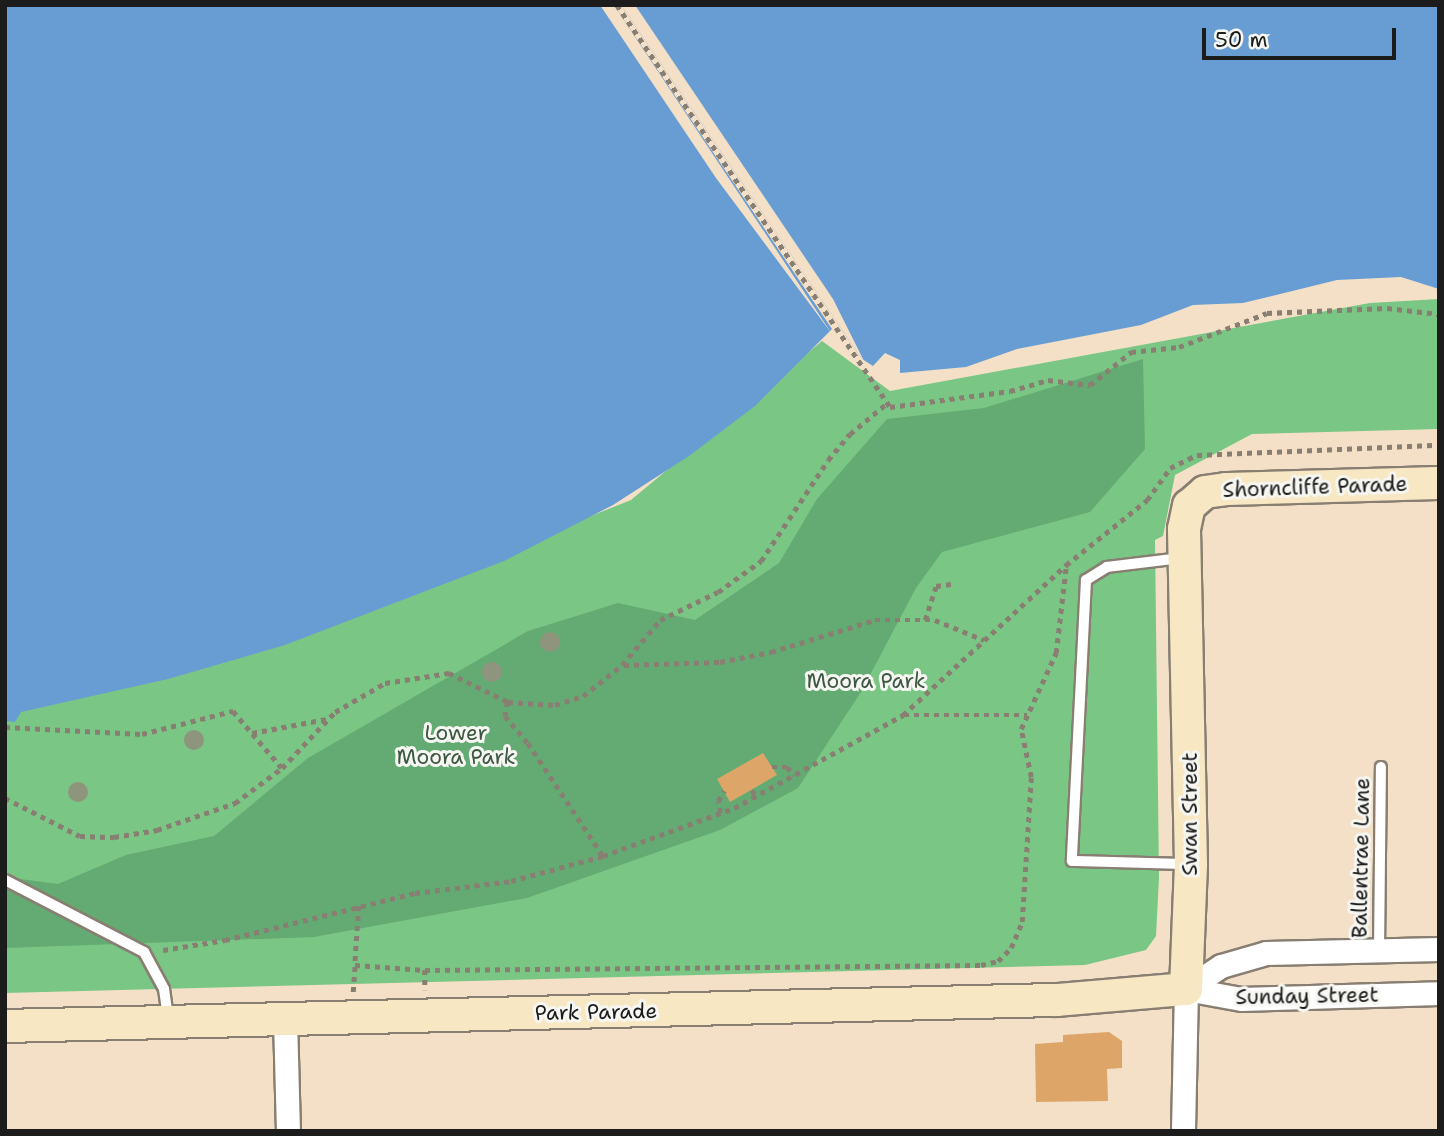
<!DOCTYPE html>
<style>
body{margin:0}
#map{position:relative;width:1444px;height:1136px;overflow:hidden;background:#f3e0c7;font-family:"Shantell Sans",sans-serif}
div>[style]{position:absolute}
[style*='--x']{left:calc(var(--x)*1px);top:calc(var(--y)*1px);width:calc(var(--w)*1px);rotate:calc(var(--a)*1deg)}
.green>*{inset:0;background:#7ac685}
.forest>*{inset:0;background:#63ab72}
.water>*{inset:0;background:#689dd4}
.pier>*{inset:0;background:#f3e0c7}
.building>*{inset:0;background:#dda668}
.path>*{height:4.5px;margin-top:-2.25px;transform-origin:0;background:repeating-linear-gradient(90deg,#887e72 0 5px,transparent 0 10px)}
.roads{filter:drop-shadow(2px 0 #887e72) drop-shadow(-2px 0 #887e72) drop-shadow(0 2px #887e72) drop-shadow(0 -2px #887e72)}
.lane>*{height:10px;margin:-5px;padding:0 5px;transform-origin:5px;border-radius:5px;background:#fff}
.street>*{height:23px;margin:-11.5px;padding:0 11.5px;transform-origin:11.5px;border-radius:11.5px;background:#fff}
.secondary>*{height:32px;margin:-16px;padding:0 16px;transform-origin:16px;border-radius:16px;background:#f7e8c3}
.trees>*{width:20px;height:20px;margin:-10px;border-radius:50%;background:#8f957d}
span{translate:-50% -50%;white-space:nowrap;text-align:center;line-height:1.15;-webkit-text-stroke:6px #f6f6f2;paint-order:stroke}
.street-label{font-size:21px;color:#1c1c1c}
.park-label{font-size:21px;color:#3d5841}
.frame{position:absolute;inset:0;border:7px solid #1c1c1c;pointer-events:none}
.scale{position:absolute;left:1202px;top:28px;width:194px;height:32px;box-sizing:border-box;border:4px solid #1c1c1c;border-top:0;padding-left:9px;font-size:21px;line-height:24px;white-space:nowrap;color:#1c1c1c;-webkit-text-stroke:5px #f6f6f2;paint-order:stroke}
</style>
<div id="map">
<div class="green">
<div style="clip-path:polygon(1439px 299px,1439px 429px,1252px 434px,1175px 475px,1163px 536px,1155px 540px,1159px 878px,1156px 936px,1146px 950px,1085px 965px,5px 993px,5px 697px,360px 608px,631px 500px,822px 341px,890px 391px,1370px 303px)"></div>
</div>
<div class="forest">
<div style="clip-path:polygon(1143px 359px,1145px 449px,1090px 512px,942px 552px,916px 588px,861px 692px,798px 788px,720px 830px,527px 898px,314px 937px,5px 948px,5px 877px,58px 884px,126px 855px,214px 836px,308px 758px,528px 631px,618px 603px,695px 620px,779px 563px,817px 499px,887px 419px,984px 408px)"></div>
</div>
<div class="water">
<div style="clip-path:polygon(5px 5px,614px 5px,832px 329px,755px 406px,689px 456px,613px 505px,504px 561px,285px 645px,168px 679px,21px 712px,15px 722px,5px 721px)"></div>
<div style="clip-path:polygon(621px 5px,1439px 5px,1439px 289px,1401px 277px,1337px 280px,1243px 303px,1193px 305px,1141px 325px,1017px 349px,966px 367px,900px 373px,900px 360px,885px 353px,873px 366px,862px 359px)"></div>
</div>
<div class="pier">
<div style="clip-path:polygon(600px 5px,614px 5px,832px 334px,716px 178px)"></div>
<div style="clip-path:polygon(621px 5px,635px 5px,833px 299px,866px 365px)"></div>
</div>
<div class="building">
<div style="clip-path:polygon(763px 753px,777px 775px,730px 802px,717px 779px)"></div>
<div style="clip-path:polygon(1109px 1032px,1122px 1041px,1122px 1068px,1107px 1069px,1108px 1101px,1036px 1102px,1035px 1044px,1063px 1042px,1063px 1035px)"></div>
</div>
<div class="path">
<div style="--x:617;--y:5;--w:486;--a:55.8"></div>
<div style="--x:890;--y:407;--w:121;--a:-7.6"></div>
<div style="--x:1010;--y:391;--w:40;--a:-16"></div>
<div style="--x:1048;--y:380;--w:42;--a:6.8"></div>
<div style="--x:1090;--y:385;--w:53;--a:-38.8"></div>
<div style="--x:1131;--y:352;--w:48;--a:-5.9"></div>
<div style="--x:1179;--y:347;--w:94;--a:-21.1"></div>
<div style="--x:1267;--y:313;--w:120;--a:-2.4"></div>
<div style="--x:1387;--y:308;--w:52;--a:6.6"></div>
<div style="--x:925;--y:620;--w:36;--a:-72"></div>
<div style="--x:936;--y:586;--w:15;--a:-8"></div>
<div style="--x:624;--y:665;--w:96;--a:-1.8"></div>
<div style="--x:720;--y:662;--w:52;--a:-11.1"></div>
<div style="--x:771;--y:652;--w:109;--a:-17.1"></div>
<div style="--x:875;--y:620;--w:60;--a:0"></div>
<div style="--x:935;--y:620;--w:53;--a:22.2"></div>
<div style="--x:508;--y:702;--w:14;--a:102"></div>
<div style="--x:505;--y:716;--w:35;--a:50"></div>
<div style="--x:528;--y:743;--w:136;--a:56.4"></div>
<div style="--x:904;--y:715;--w:123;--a:0"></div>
<div style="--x:5;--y:727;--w:137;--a:2.9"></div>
<div style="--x:142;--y:734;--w:94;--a:-14.2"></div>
<div style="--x:233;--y:711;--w:75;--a:49.3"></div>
<div style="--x:252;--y:733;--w:76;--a:-10.6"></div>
<div style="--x:772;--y:767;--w:15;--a:0"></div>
<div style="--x:787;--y:767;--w:11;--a:45"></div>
<div style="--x:752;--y:790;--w:7;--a:56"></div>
<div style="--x:5;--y:798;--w:84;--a:26.9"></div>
<div style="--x:80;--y:836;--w:34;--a:2"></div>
<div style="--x:114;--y:837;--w:44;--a:-9.2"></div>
<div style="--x:157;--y:830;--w:83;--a:-19.1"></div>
<div style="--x:235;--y:803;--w:59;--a:-36.7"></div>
<div style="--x:282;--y:768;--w:77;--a:-46.6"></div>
<div style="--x:335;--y:712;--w:58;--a:-30.1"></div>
<div style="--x:385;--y:683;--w:65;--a:-8.9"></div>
<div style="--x:449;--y:673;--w:66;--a:26.2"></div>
<div style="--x:508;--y:702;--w:47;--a:3.7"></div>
<div style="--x:555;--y:705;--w:29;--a:-18"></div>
<div style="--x:583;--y:696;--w:50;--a:-38.5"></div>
<div style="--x:622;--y:665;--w:59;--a:-49.8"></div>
<div style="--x:660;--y:620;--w:64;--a:-25.8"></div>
<div style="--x:718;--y:592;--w:53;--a:-35.8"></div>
<div style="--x:761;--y:561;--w:121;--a:-56.4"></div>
<div style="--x:828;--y:460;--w:34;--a:-50"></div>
<div style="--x:850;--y:434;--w:47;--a:-39.8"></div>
<div style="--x:720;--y:813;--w:12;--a:-99"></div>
<div style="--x:718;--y:801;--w:12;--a:-59"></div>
<div style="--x:359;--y:906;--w:59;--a:93.9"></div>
<div style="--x:355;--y:965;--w:70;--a:4.1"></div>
<div style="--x:425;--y:970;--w:556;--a:-0.52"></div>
<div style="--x:981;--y:965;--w:17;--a:-13"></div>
<div style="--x:998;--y:961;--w:18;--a:-45"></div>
<div style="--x:1011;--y:948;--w:28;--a:-67"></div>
<div style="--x:1022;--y:922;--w:145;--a:-86.4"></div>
<div style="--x:1031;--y:777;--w:49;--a:-101.8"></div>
<div style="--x:1021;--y:729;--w:84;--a:-65.3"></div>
<div style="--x:1056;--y:653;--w:88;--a:-83.4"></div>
<div style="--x:163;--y:950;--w:63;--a:-9.2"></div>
<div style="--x:225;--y:940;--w:196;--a:-13.9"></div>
<div style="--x:415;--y:893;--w:97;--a:-7.1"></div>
<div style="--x:511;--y:881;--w:95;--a:-15.2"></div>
<div style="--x:603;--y:856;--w:140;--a:-20.1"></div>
<div style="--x:734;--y:808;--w:193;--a:-28.8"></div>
<div style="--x:903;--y:715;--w:222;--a:-42.6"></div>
<div style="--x:1066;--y:565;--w:104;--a:-38.7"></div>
<div style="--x:1147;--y:500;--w:39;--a:-54"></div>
<div style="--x:1170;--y:468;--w:30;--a:-26"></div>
<div style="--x:1197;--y:455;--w:242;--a:-2.4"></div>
<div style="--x:425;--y:970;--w:20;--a:90"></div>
<div style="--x:353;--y:992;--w:27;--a:-86"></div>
</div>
<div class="roads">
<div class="lane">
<div style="--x:1181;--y:558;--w:75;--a:173.1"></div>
<div style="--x:1107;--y:567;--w:25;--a:148"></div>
<div style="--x:1086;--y:580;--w:281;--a:92.9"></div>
<div style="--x:1072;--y:861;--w:116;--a:1.5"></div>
<div style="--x:5;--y:880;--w:157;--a:27.4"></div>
<div style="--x:144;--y:952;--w:42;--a:61.6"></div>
<div style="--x:164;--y:989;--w:30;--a:82"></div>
<div style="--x:1379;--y:951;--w:184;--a:-89.4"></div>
</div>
<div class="street">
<div style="--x:1186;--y:989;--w:42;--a:-33.3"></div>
<div style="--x:1221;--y:966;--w:47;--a:-16.1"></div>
<div style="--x:1266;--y:953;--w:173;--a:-1.3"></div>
<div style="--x:1186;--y:989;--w:56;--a:10.3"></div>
<div style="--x:1241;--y:999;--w:198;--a:-1.7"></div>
<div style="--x:285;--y:1018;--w:113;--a:88.5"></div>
<div style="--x:1183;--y:1131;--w:142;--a:-88.8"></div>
</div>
<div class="secondary">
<div style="--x:5;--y:1026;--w:1052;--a:-1.42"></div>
<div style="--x:1057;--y:1000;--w:129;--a:-4.9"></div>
<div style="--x:1186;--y:989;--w:125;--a:-87.7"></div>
<div style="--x:1191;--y:864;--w:335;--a:-91.2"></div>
<div style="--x:1184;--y:529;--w:24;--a:-78"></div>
<div style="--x:1189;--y:506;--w:21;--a:-41"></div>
<div style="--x:1205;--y:492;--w:21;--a:-8"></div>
<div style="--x:1226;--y:489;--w:213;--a:-1.6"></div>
</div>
</div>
<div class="trees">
<div style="left:550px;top:642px"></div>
<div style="left:492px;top:672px"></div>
<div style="left:194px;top:740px"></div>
<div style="left:78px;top:792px"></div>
</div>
<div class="street-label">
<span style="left:1315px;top:487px;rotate:-2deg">Shorncliffe Parade</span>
<span style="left:1190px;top:814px;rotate:-90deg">Swan Street</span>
<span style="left:1361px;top:858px;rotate:-89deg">Ballentrae Lane</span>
<span style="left:1307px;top:996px;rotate:-1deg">Sunday Street</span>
<span style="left:596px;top:1012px;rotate:-1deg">Park Parade</span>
</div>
<div class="park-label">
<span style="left:866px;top:681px">Moora Park</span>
<span style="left:456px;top:745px">Lower<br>Moora Park</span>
</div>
<div class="frame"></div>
<div class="scale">50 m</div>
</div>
